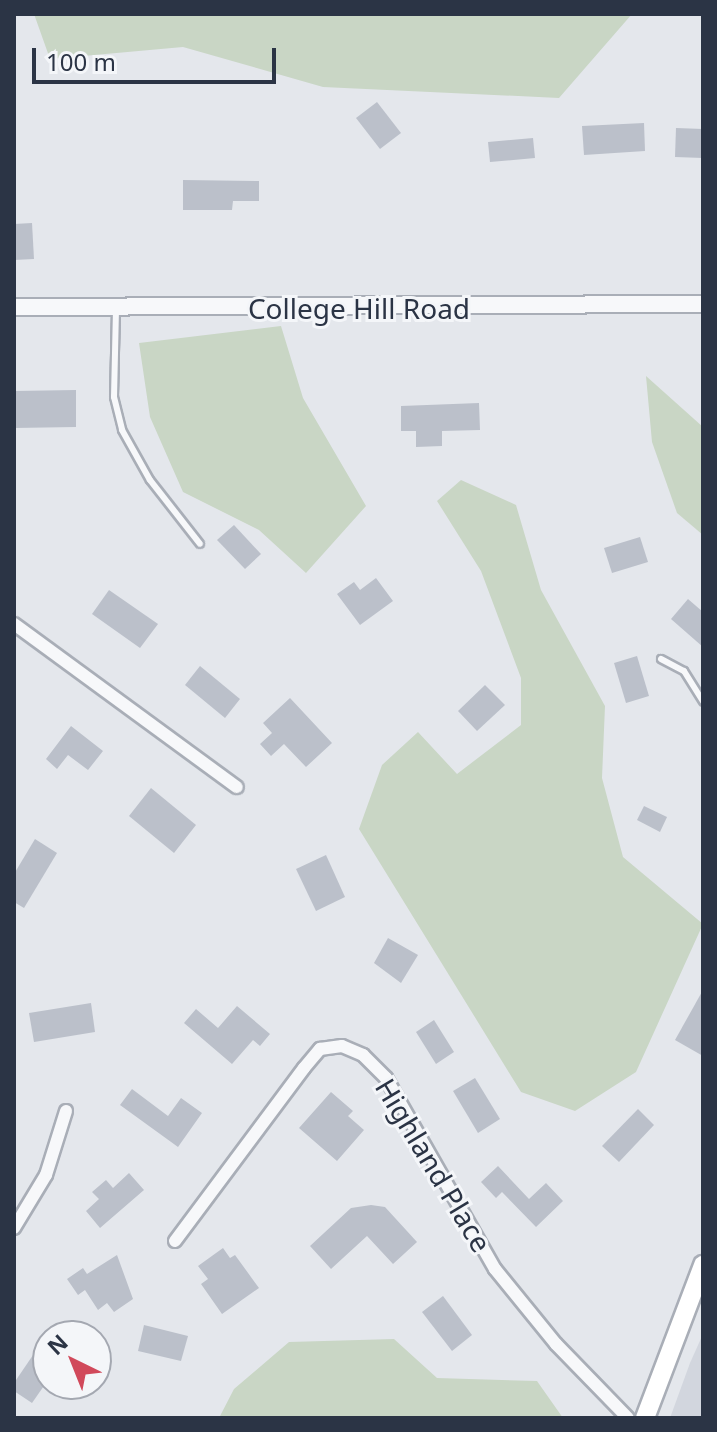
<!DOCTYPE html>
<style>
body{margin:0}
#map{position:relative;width:717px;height:1432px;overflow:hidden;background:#e4e7ec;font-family:"Noto Sans",sans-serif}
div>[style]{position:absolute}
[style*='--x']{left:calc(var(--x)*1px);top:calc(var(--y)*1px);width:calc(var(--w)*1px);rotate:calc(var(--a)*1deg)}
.built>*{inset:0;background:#d2d6de}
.green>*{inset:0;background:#c9d6c5}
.building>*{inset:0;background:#bbc0ca}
.roads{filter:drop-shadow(2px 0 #a9aeb7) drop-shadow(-2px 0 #a9aeb7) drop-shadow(0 2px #a9aeb7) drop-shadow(0 -2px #a9aeb7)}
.service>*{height:6px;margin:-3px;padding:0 3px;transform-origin:3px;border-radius:3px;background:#f7f8fa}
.minor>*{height:12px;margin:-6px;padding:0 6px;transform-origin:6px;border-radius:6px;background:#f7f8fa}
.tertiary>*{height:16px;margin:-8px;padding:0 8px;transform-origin:8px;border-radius:8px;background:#f7f8fa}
.secondary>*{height:18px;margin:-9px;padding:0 9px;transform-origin:9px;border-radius:9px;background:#fff}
span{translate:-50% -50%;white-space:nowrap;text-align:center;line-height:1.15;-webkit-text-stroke:6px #f4f6f9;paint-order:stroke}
.street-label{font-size:28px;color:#2b3445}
.frame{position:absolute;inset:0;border:16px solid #2b3445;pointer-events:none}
.north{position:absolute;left:32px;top:1320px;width:80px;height:80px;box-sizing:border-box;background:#f4f6f9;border:2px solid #a4a8b1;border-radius:50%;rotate:317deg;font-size:22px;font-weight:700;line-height:32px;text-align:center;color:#2b3445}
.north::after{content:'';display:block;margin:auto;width:28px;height:36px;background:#d1495b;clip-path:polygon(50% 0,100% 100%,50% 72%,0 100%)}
.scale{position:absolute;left:32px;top:48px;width:244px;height:36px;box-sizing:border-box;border:4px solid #2b3445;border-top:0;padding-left:10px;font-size:24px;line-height:28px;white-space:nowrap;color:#2b3445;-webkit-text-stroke:6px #f4f6f9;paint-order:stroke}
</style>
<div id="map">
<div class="built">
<div style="clip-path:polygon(703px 1334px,703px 1418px,670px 1418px,690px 1363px)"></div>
</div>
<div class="green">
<div style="clip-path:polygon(34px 14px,632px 14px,559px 98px,323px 87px,183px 47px,50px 59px)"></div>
<div style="clip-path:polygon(281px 326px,303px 398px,366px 506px,306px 573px,259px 530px,183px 492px,150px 417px,139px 343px)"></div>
<div style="clip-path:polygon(646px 376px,703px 427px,703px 535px,677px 513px,652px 442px)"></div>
<div style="clip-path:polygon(461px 480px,516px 505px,541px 590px,605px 706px,602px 778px,623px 857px,703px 924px,636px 1072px,575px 1111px,521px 1092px,359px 829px,382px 765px,418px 732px,457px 774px,521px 725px,521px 678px,481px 571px,437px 501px)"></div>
<div style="clip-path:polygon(394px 1339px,437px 1378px,537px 1381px,563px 1418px,219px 1418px,234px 1389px,289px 1342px)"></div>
</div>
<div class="building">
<div style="clip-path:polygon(377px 102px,401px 133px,380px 149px,356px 118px)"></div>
<div style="clip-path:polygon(644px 123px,645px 151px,584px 155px,582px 126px)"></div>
<div style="clip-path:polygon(676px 128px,703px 129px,703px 158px,675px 157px)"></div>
<div style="clip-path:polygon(533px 138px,535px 158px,490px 162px,488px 142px)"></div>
<div style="clip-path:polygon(183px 180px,259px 181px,259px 201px,233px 201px,232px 210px,183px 210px)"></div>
<div style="clip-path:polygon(32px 223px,34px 259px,14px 260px,14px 224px)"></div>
<div style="clip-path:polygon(76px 390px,76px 427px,14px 428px,14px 391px)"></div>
<div style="clip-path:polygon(479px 403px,480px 430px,442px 431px,442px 446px,416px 447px,416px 431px,401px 431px,401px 406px)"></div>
<div style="clip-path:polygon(234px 525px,261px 554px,245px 569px,217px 540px)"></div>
<div style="clip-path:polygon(640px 537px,648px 562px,612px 573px,604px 548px)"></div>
<div style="clip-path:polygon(376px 578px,393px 601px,360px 625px,337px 594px,354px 582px,360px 590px)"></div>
<div style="clip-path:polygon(109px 590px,158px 624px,140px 648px,92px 614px)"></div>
<div style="clip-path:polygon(688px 599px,703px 612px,703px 647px,671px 619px)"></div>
<div style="clip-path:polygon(637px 656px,649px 696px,626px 703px,614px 663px)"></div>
<div style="clip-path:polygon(200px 666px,240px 699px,225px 718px,185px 685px)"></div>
<div style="clip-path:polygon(485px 685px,505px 705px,477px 731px,458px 711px)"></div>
<div style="clip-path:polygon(290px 698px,332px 743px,306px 767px,284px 744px,271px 756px,260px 744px,272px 733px,263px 723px)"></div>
<div style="clip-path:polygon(71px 726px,103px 751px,88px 770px,68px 755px,57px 769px,46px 759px)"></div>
<div style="clip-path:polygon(151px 788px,196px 825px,174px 853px,129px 816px)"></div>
<div style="clip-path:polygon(644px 806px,667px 817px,660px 832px,637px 820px)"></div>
<div style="clip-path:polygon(35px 839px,57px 853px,24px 908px,14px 902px,14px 874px)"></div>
<div style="clip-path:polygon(326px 855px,345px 897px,316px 911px,296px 869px)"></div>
<div style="clip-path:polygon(388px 938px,418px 955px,401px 983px,374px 963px)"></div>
<div style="clip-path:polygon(703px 990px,703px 1056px,675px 1040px)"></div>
<div style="clip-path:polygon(91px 1003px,95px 1032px,34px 1042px,29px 1013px)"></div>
<div style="clip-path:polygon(237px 1006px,270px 1034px,260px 1046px,253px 1040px,232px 1064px,184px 1023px,196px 1009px,218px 1028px)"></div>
<div style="clip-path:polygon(434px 1020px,454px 1052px,436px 1064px,416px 1032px)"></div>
<div style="clip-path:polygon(475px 1078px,500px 1119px,478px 1133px,453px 1091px)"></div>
<div style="clip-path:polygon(132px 1089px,168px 1116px,181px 1098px,202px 1113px,178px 1147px,120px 1105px)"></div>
<div style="clip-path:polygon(331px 1092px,353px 1111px,348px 1116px,364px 1130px,337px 1161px,299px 1128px)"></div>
<div style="clip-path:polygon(638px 1109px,654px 1125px,619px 1162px,602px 1146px)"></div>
<div style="clip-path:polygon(498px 1166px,529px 1199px,546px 1183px,563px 1201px,536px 1227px,502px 1192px,496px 1198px,481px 1182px)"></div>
<div style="clip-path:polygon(129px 1173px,144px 1190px,100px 1228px,86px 1211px,99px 1199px,92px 1192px,106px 1180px,113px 1188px)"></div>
<div style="clip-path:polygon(371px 1205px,385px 1207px,417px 1242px,393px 1264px,367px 1236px,331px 1269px,310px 1246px,351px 1208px)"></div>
<div style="clip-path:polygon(223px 1248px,230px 1258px,235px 1255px,259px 1288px,222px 1314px,201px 1284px,208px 1279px,198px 1266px)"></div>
<div style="clip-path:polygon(117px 1255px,133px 1299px,114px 1312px,107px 1303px,98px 1310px,85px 1290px,78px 1295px,67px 1279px,83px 1268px,87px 1274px)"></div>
<div style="clip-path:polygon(443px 1296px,472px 1335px,452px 1351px,422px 1312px)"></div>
<div style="clip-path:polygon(144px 1325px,188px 1336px,181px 1361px,138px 1351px)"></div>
<div style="clip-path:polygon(48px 1333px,48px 1380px,32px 1403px,14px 1391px,14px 1383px)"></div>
</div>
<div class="roads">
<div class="service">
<div style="--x:116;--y:309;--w:88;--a:91.3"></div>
<div style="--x:114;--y:397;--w:34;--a:76"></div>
<div style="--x:122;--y:430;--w:57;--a:60.8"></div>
<div style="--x:150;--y:480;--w:81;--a:52"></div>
<div style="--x:661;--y:659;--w:26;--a:28"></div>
<div style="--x:684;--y:671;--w:36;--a:58"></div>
</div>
<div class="minor">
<div style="--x:14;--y:624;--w:276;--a:36.2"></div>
<div style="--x:14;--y:1228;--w:62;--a:-58.9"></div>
<div style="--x:46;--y:1175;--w:67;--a:-72.6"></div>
<div style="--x:175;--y:1241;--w:216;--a:-53.3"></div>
<div style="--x:304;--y:1068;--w:25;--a:-50"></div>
<div style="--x:320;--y:1049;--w:22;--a:-8"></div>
<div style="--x:342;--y:1046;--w:23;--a:23"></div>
<div style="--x:363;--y:1055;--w:33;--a:45"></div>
<div style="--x:386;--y:1078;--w:220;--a:60.3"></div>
<div style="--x:495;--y:1269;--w:97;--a:50.9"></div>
<div style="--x:556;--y:1344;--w:103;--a:45.8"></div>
</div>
<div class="tertiary">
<div style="--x:14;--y:307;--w:689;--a:-0.25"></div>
</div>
<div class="secondary">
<div style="--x:645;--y:1418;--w:164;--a:-69.2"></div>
</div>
</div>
<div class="street-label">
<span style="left:359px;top:308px">College Hill Road</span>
<span style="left:434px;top:1165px;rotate:59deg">Highland Place</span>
</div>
<div class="frame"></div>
<div class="north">N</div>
<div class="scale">100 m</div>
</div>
